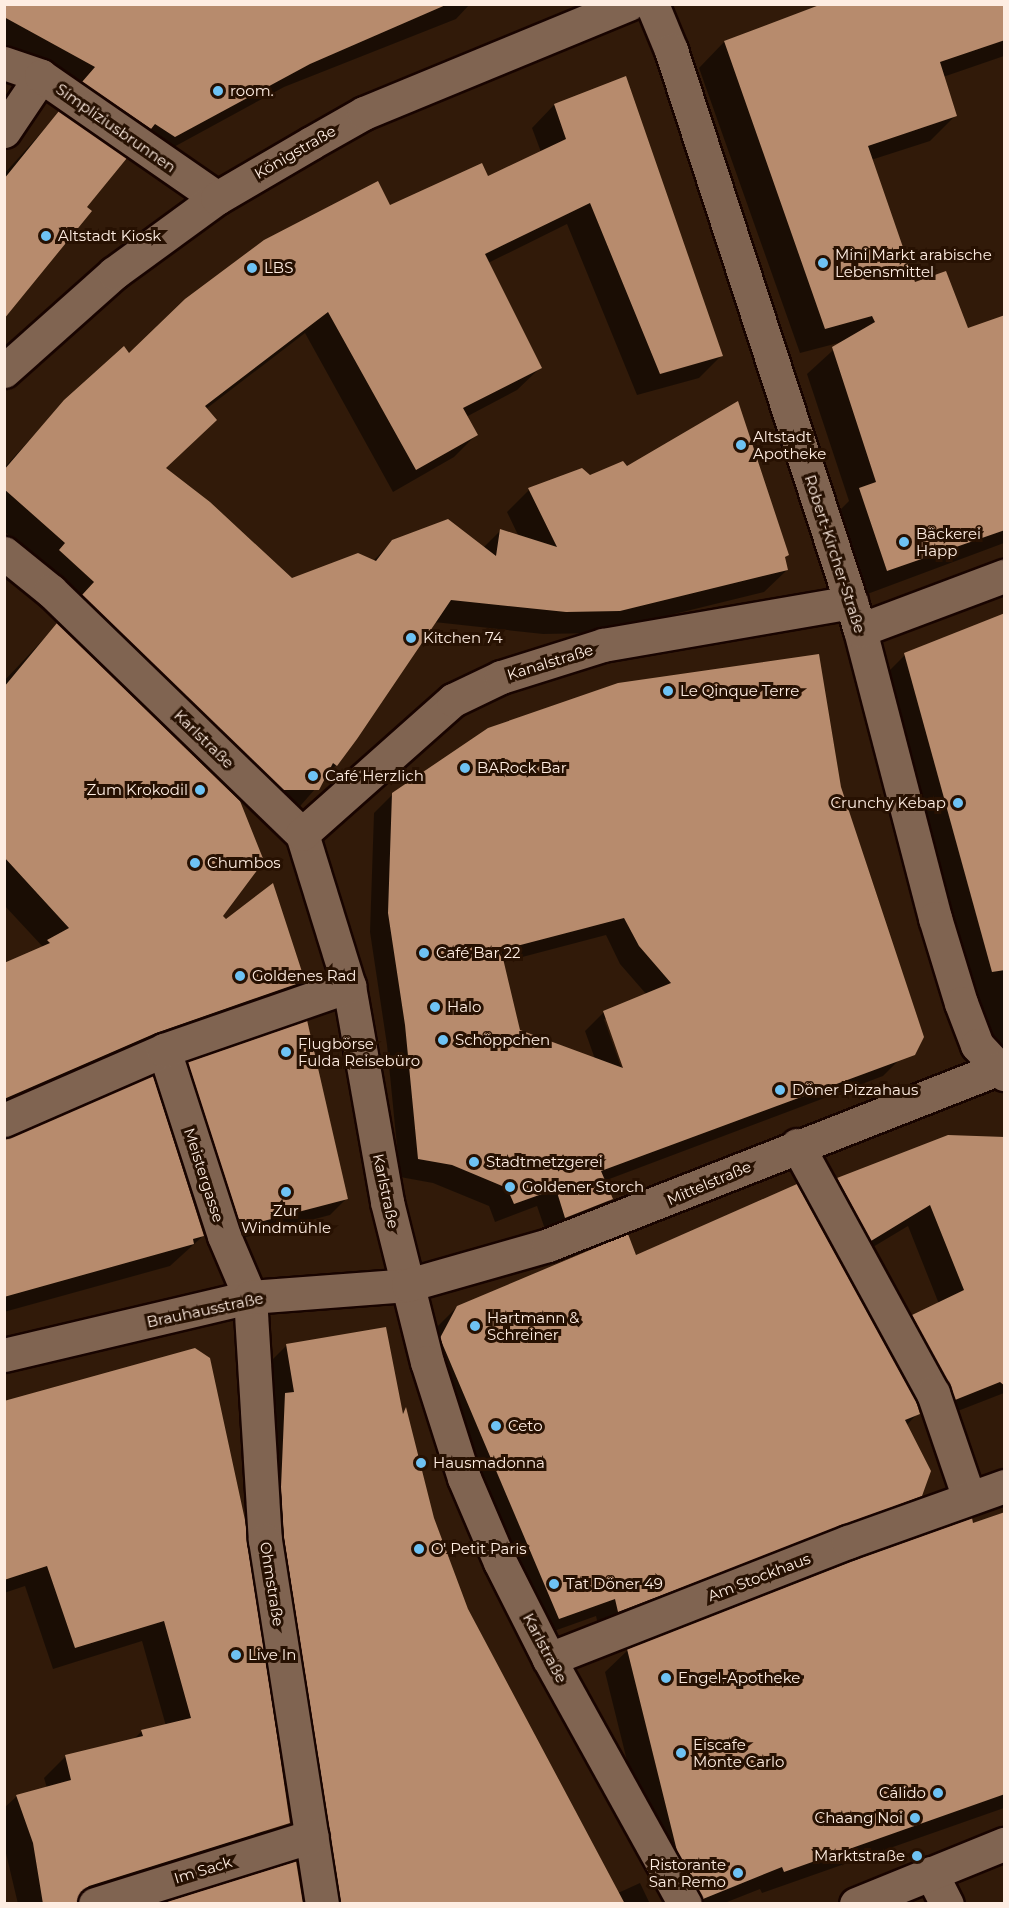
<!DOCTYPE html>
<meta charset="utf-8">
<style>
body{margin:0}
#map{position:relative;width:1009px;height:1908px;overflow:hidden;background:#311a09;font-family:Montserrat,sans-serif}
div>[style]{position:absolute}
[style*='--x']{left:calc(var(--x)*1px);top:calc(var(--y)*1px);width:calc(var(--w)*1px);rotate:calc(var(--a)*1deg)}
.shadow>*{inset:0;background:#0007}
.building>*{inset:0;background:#b78b6d}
.roads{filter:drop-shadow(2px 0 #180400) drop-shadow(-2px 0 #180400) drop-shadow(0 2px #180400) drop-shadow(0 -2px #180400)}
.minor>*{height:33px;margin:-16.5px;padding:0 16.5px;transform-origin:16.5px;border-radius:16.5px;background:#806451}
.dots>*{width:16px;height:16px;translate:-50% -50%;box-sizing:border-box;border:3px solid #271102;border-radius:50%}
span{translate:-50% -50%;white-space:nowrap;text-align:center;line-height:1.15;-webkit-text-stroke:6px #271102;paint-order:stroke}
.poi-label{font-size:15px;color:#feede2}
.left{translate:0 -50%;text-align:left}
.right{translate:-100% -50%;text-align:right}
.street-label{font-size:15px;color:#feede2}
.frame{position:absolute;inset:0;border:6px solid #feede2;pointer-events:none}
</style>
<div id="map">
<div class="shadow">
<div style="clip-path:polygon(4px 4px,470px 4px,456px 19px,284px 87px,150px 160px,4px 54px)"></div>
<div style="clip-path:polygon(826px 4px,1004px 4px,1004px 56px,943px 77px,956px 115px,930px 141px,871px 160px,914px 284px,967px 330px,1004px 317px,1004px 543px,862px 596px,835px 515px,849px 501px,807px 374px,842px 342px,800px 353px,699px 68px,724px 42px)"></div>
<div style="clip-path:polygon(554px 105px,721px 356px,699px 378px,637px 395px,567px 224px,488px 263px,540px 368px,517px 390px,466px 417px,476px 435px,454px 457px,393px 492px,305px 333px,206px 409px,164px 469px,292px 580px,373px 561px,393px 541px,483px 548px,500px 531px,519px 537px,507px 512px,529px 490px,626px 468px,784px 558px,787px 570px,764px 592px,597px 633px,543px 634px,434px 622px,336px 765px,295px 812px,4px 531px,4px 468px,65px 401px,129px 355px,390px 207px,487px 178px,541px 152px,532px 128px)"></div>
<div style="clip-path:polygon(59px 113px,85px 207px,4px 317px,4px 174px)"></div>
<div style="clip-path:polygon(1004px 615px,1004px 1058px,977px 1022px,880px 680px,905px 655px)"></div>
<div style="clip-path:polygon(57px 625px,221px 916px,303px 981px,281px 1004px,4px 1111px,4px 964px,43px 947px,4px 905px,4px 681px)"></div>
<div style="clip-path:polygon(evenodd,839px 787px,902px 1057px,883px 1076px,604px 1181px,611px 1199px,593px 1217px,547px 1235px,537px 1206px,495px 1222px,489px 1206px,433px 1183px,400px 1177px,387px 1045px,370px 932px,374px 813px,393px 794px,839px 787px,606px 935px,620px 964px,647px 995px,604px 1012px,585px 1031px,595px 1059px,519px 1031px,503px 962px,606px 935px,839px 787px,604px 1019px,607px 1019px,627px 1074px,624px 1075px,604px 1019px)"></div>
<div style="clip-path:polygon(188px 1063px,347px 1198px,330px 1215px,224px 1243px,172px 1080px)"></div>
<div style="clip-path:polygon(948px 1137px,1004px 1138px,1004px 1393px,932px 1421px,890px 1339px,913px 1317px,939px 1304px,908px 1226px,848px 1262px,815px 1202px,838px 1180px)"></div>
<div style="clip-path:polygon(4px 1138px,203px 1236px,170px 1266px,4px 1312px)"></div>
<div style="clip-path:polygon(627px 1236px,636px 1257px,918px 1413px,906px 1426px,920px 1495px,901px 1514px,599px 1629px,596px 1616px,540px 1636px,422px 1358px,438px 1326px,457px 1307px)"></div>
<div style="clip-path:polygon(287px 1345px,401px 1414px,406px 1410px,433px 1518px,467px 1610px,618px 1893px,640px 1883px,650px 1904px,315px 1904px,263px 1369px)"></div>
<div style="clip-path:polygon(195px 1350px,287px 1812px,239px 1853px,79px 1904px,18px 1904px,4px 1845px,4px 1808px,17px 1796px,47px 1788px,44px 1778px,66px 1756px,134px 1739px,142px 1731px,166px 1726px,142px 1641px,53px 1669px,25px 1586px,4px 1593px,4px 1403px)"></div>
<div style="clip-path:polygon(1004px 1513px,1004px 1808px,762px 1893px,760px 1889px,722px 1904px,671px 1904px,655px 1874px,605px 1672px,628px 1650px)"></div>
</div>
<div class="building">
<div style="clip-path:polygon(4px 4px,448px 4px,310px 64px,175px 137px,155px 124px,151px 129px,82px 82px,95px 67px,4px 17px)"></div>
<div style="clip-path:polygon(822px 4px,1005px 4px,1005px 40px,940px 62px,957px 116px,868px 146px,915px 282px,946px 271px,968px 328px,1005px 315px,1005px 530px,887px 571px,859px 488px,876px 482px,832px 347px,875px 322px,872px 316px,825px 329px,724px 41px)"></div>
<div style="clip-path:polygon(626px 76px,723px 356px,660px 374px,590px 203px,485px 254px,542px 368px,463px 408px,478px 435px,416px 470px,328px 312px,205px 406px,217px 420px,166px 468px,210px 502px,292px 578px,358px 553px,376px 561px,392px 540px,448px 519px,496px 556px,500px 529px,557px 547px,528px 488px,582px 468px,590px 475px,623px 461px,627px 466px,738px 401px,789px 555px,785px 557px,788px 570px,620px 611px,566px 612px,451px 600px,357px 739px,337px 766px,333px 763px,319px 790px,283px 790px,82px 595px,94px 582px,59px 550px,65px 543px,4px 489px,4px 470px,64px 400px,124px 346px,129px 353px,185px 299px,264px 240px,378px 181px,390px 205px,482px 163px,488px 176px,566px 139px,554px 104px)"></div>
<div style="clip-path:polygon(59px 111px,127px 158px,87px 207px,92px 211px,4px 319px,4px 179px)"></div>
<div style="clip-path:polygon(1005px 613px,1005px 970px,992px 972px,904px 653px)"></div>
<div style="clip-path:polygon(57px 623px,240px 801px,264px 861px,223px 916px,226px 919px,273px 883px,305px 981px,156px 1033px,4px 1099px,4px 963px,50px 943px,47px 940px,69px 928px,4px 857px,4px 687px)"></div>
<div style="clip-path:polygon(evenodd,819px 654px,841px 787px,924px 1037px,915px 1055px,601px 1171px,613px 1199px,565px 1218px,556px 1189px,514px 1204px,507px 1188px,452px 1165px,418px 1159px,405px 1025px,388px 913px,392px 793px,488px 728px,618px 683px,819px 654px,624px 918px,639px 946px,671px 983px,603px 1011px,623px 1068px,520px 1030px,501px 950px,624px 918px)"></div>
<div style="clip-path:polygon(307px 1020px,348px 1199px,241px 1227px,187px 1062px)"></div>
<div style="clip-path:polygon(153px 1075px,204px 1236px,193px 1239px,194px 1244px,4px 1297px,4px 1138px)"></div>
<div style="clip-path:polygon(948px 1135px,1005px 1137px,1005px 1386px,1000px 1382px,955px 1400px,912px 1315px,964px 1290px,930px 1205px,871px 1241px,837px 1178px)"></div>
<div style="clip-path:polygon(797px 1184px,916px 1401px,920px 1414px,905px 1420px,931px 1471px,922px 1496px,618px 1612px,615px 1599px,559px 1619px,442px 1343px,440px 1338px,457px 1306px,628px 1234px,636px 1255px)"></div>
<div style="clip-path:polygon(386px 1327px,403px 1414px,406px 1407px,434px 1518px,468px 1609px,625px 1904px,340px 1904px,284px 1538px,281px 1487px,285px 1393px,294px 1392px,286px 1344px)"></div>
<div style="clip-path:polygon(195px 1348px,210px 1358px,245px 1520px,290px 1823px,89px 1886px,81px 1892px,77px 1904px,43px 1904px,33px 1843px,16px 1795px,71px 1780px,65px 1755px,143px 1736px,141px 1730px,191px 1718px,164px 1621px,75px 1648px,47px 1566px,4px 1580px,4px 1401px)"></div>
<div style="clip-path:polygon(1005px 1512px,1005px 1794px,784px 1872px,782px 1867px,703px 1899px,677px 1851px,627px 1649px,855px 1560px,958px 1523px,972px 1518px,973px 1523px)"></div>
<div style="clip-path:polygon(296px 1861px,303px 1904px,159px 1904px)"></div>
</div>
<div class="roads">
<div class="minor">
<div style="--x:652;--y:4;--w:50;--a:67.6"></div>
<div style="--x:671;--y:50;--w:610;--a:71.95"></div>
<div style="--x:860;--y:630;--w:298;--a:75.4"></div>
<div style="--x:935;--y:918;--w:89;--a:73"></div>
<div style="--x:961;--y:1003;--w:45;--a:69.1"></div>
<div style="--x:977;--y:1045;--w:40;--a:47"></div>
<div style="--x:4;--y:63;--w:39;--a:19"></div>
<div style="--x:4;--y:131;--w:66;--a:-56.1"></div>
<div style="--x:41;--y:76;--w:214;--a:34.7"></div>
<div style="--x:4;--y:371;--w:147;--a:-41.7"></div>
<div style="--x:114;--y:273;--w:127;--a:-36.1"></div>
<div style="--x:217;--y:198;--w:109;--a:-30.3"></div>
<div style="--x:311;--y:143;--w:61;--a:-29.5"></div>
<div style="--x:364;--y:113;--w:286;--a:-22.4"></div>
<div style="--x:4;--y:553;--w:60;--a:39"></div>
<div style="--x:51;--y:591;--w:349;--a:44.1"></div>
<div style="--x:302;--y:834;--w:159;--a:72.8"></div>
<div style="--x:349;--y:986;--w:219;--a:80"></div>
<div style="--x:387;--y:1202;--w:165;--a:76"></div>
<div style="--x:427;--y:1362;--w:122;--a:72.3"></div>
<div style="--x:464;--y:1478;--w:91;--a:66.8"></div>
<div style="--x:500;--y:1562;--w:109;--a:63.2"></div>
<div style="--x:549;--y:1659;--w:280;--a:61"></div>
<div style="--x:860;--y:630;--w:154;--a:-20.6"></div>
<div style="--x:302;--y:834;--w:202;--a:-41.6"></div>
<div style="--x:453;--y:700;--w:53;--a:-25.6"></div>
<div style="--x:501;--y:677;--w:107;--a:-17.4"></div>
<div style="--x:603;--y:645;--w:252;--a:-9.8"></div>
<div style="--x:164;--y:1050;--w:195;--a:72.1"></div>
<div style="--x:224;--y:1236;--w:66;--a:66.9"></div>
<div style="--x:250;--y:1297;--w:243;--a:86.5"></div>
<div style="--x:265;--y:1540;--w:368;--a:81.1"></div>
<div style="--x:4;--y:1120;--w:175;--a:-23.6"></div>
<div style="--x:164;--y:1050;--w:196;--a:-19.1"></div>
<div style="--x:797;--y:1145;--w:283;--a:61.3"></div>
<div style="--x:933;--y:1393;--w:111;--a:71.1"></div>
<div style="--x:4;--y:1355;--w:253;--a:-13.3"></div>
<div style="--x:250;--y:1297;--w:158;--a:-4.3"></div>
<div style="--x:408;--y:1285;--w:146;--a:-15.9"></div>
<div style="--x:548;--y:1245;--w:482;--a:-21.4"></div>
<div style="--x:549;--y:1659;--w:321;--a:-21.4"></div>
<div style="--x:848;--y:1542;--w:166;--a:-19.7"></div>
<div style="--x:931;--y:1873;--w:35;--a:63"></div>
<div style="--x:95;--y:1904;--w:227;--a:-17.4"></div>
<div style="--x:856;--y:1904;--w:160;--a:-22.1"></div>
</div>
</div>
<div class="dots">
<div style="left:218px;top:91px;background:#6ec2f3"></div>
<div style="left:46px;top:236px;background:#6ec2f3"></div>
<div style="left:823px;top:263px;background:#6ec2f3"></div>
<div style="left:252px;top:268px;background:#6ec2f3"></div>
<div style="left:741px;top:445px;background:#6ec2f3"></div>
<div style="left:904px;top:542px;background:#6ec2f3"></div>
<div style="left:411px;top:638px;background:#6ec2f3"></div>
<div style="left:668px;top:691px;background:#6ec2f3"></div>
<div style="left:465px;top:768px;background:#6ec2f3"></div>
<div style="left:313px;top:776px;background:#6ec2f3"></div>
<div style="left:200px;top:790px;background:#6ec2f3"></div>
<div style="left:958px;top:803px;background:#6ec2f3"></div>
<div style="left:195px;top:863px;background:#6ec2f3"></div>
<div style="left:424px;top:953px;background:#6ec2f3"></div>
<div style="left:240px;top:976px;background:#6ec2f3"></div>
<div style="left:435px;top:1007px;background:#6ec2f3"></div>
<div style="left:443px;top:1040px;background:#6ec2f3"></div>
<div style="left:286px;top:1052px;background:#6ec2f3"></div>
<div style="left:780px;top:1090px;background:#6ec2f3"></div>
<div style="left:474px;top:1162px;background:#6ec2f3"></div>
<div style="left:510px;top:1187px;background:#6ec2f3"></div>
<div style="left:286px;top:1192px;background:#6ec2f3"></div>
<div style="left:475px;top:1326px;background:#6ec2f3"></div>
<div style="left:496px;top:1426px;background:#6ec2f3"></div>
<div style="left:421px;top:1463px;background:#6ec2f3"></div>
<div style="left:419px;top:1549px;background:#6ec2f3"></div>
<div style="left:554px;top:1584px;background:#6ec2f3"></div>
<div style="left:236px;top:1655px;background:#6ec2f3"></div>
<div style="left:666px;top:1678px;background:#6ec2f3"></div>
<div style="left:681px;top:1753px;background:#6ec2f3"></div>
<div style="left:938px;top:1793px;background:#6ec2f3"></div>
<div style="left:915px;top:1818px;background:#6ec2f3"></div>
<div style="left:917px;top:1856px;background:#6ec2f3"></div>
<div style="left:738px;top:1873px;background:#6ec2f3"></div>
</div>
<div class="poi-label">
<span class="left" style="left:230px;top:91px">room.</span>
<span class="left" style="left:58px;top:236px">Altstadt Kiosk</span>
<span class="left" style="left:835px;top:263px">Mini Markt arabische<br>Lebensmittel</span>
<span class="left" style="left:264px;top:268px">LBS</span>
<span class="left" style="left:753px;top:445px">Altstadt<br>Apotheke</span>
<span class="left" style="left:916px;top:542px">Bäckerei<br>Happ</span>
<span class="left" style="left:423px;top:638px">Kitchen 74</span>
<span class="left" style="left:680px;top:691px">Le Qinque Terre</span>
<span class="left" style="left:477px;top:768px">BARock Bar</span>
<span class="left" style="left:325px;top:776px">Café Herzlich</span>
<span class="right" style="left:188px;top:790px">Zum Krokodil</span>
<span class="right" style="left:946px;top:803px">Crunchy Kebap</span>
<span class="left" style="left:207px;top:863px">Chumbos</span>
<span class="left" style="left:436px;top:953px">Café Bar 22</span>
<span class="left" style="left:252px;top:976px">Goldenes Rad</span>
<span class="left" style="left:447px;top:1007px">Halo</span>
<span class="left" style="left:455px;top:1040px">Schöppchen</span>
<span class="left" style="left:298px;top:1052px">Flugbörse<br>Fulda Reisebüro</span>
<span class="left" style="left:792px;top:1090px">Döner Pizzahaus</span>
<span class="left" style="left:486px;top:1162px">Stadtmetzgerei</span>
<span class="left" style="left:522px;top:1187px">Goldener Storch</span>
<span style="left:286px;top:1219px">Zur<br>Windmühle</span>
<span class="left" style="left:487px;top:1326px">Hartmann &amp;<br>Schreiner</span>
<span class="left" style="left:508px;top:1426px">Ceto</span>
<span class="left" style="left:433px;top:1463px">Hausmadonna</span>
<span class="left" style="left:431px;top:1549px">O' Petit Paris</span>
<span class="left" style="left:566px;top:1584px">Tat Döner 49</span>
<span class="left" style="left:248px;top:1655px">Live In</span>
<span class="left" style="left:678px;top:1678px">Engel-Apotheke</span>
<span class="left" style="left:693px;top:1753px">Eiscafe<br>Monte Carlo</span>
<span class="right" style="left:926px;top:1793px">Cálido</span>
<span class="right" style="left:903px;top:1818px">Chaang Noi</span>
<span class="right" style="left:905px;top:1856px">Marktstraße</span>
<span class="right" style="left:726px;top:1873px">Ristorante<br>San Remo</span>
</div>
<div class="street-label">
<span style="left:116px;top:128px;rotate:35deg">Simpliziusbrunnen</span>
<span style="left:295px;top:152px;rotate:-30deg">Königstraße</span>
<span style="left:835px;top:554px;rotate:72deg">Robert-Kircher-Straße</span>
<span style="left:550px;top:662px;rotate:-17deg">Kanalstraße</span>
<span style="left:204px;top:739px;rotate:44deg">Karlstraße</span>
<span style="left:204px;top:1175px;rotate:72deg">Meistergasse</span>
<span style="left:709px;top:1183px;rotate:-23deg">Mittelstraße</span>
<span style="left:386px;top:1191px;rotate:78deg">Karlstraße</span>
<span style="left:205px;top:1310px;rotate:-12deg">Brauhausstraße</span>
<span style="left:759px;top:1577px;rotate:-21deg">Am Stockhaus</span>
<span style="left:272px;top:1584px;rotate:81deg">Ohmstraße</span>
<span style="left:545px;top:1648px;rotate:62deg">Karlstraße</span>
<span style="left:203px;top:1870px;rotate:-17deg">Im Sack</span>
</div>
<div class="frame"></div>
</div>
